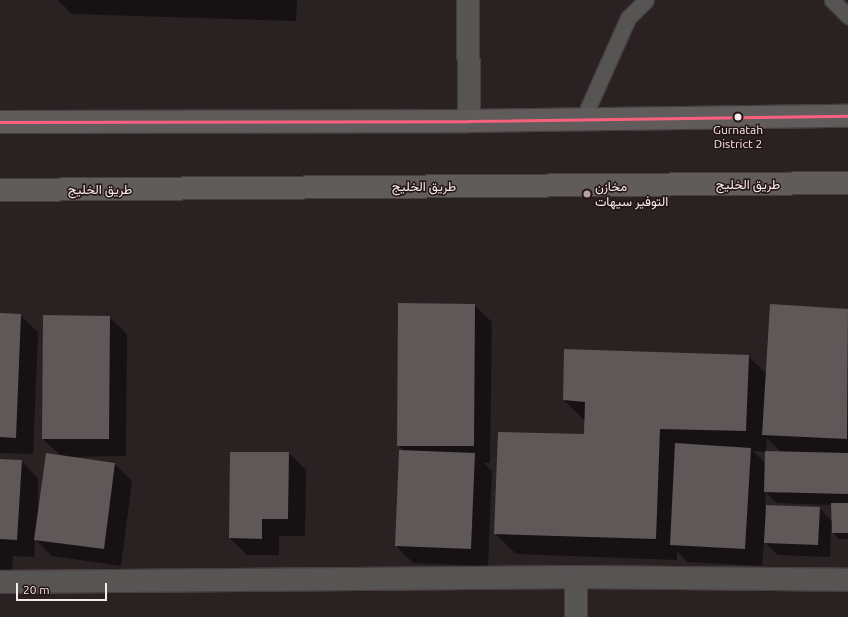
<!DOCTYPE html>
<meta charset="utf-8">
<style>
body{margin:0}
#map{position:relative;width:848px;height:617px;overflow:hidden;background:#2a2122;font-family:Ubuntu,Vazirmatn,sans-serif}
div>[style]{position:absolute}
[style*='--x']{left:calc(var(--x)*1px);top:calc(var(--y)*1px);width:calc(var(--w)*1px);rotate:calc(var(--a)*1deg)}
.shadow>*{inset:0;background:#0007}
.building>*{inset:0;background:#5f5758}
.roads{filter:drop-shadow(1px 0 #463e3f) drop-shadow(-1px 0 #463e3f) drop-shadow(0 1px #463e3f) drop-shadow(0 -1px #463e3f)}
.service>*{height:15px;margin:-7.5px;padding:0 7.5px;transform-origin:7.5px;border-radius:7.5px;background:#575454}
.minor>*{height:22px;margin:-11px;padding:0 11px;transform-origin:11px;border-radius:11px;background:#575454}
.tertiary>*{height:22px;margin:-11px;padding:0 11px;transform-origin:11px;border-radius:11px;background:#575454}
.primary>*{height:22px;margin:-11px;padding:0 11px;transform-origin:11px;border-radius:11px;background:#615c5c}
.bus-1>*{height:3px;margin:-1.5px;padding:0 1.5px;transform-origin:1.5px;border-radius:1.5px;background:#f8607d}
.dots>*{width:11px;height:11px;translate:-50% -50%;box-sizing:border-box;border:2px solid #241415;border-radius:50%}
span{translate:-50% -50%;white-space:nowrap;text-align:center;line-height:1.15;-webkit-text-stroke:3px #241415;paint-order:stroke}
.bus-label{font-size:12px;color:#f7ebeb}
.street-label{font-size:13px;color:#f7ebeb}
.poi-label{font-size:13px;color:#f7ebeb}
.left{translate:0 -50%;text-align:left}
.scale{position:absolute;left:16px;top:583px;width:91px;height:18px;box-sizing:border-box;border:2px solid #f7ebeb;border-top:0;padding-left:5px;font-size:12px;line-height:14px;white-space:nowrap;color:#f7ebeb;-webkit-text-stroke:3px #241415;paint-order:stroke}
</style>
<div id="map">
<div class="shadow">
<div style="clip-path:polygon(58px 0,297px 0,296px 21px,72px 14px)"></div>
<div style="clip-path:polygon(474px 305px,492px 322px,490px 463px,484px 463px,492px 471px,488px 566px,413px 563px,396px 546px,404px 451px,398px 445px)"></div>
<div style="clip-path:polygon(evenodd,771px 305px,848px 310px,848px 539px,839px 539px,833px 533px,831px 526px,830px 557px,778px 555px,765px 543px,766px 520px,762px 566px,688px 562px,677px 551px,677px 560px,516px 554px,495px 533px,585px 435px,585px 421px,564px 400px,565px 350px,748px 356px,767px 374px,771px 305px,767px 438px,782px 453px,766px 452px,767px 438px,771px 305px,753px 451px,766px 452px,766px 464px,753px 451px,771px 305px,766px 492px,777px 503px,832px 505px,833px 522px,819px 508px,765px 506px,766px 492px)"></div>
<div style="clip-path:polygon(0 314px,20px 315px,38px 332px,33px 454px,0 453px)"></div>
<div style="clip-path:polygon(109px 317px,127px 334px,126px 456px,66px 457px,115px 464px,132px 481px,121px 566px,52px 556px,35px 539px,34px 557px,13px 556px,12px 570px,0 569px,0 460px,21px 461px,38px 478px,38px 522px,61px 456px,43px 439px)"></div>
<div style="clip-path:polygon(289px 453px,306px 470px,305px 536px,279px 536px,279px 555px,247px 555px,230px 538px)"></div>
</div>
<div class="building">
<div style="clip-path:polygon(398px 303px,475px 304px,474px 446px,397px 446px)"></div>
<div style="clip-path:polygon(770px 304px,848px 309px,847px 439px,762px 435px)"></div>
<div style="clip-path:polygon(0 313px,21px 314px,16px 438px,0 437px)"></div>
<div style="clip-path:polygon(43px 315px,110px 316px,109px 439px,42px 439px)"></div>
<div style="clip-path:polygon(564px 349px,749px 355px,746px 431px,660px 429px,656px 539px,494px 534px,498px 432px,584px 434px,585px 402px,563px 400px)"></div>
<div style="clip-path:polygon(675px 443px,751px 448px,745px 549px,670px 545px)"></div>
<div style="clip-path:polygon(399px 450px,475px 453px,471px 549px,395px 546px)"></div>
<div style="clip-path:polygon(765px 451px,848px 453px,848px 494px,764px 492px)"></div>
<div style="clip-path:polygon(230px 452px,289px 452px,288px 519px,262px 519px,262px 539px,229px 538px)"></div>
<div style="clip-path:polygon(46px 453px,115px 463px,104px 549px,34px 540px)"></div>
<div style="clip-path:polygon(0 459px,22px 460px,17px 540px,0 539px)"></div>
<div style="clip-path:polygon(831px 503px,848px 503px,848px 533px,832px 533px)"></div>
<div style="clip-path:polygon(766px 505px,820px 507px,818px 545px,764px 543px)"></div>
</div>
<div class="roads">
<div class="service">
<div style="--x:832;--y:0;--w:23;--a:45"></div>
<div style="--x:583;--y:119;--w:111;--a:-66"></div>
<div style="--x:628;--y:18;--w:25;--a:-45"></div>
</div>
<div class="minor">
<div style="--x:0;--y:582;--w:576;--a:-0.5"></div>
<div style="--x:576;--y:577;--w:272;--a:0.6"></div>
<div style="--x:576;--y:617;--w:40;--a:-90"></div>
</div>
<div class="tertiary">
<div style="--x:468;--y:0;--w:121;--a:89.5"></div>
</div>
<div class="primary">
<div style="--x:0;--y:122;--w:469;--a:-0.1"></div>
<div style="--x:469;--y:121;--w:379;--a:-0.8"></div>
<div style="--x:0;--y:190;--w:848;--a:-0.47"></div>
</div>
</div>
<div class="bus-1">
<div style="--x:0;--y:122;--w:469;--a:-0.1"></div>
<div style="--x:469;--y:121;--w:379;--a:-0.8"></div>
</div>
<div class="dots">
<div style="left:738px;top:117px;background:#f7ebeb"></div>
<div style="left:587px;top:194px;background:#afa4a5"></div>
</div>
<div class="bus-label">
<span style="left:738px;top:137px">Gurnatah<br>District 2</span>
</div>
<div class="street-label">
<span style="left:748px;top:184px">طريق الخليج</span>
<span style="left:424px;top:186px">طريق الخليج</span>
<span style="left:100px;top:189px">طريق الخليج</span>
</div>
<div class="poi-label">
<span class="left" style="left:595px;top:194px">مخازن<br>التوفير سيهات</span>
</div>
<div class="scale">20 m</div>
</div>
